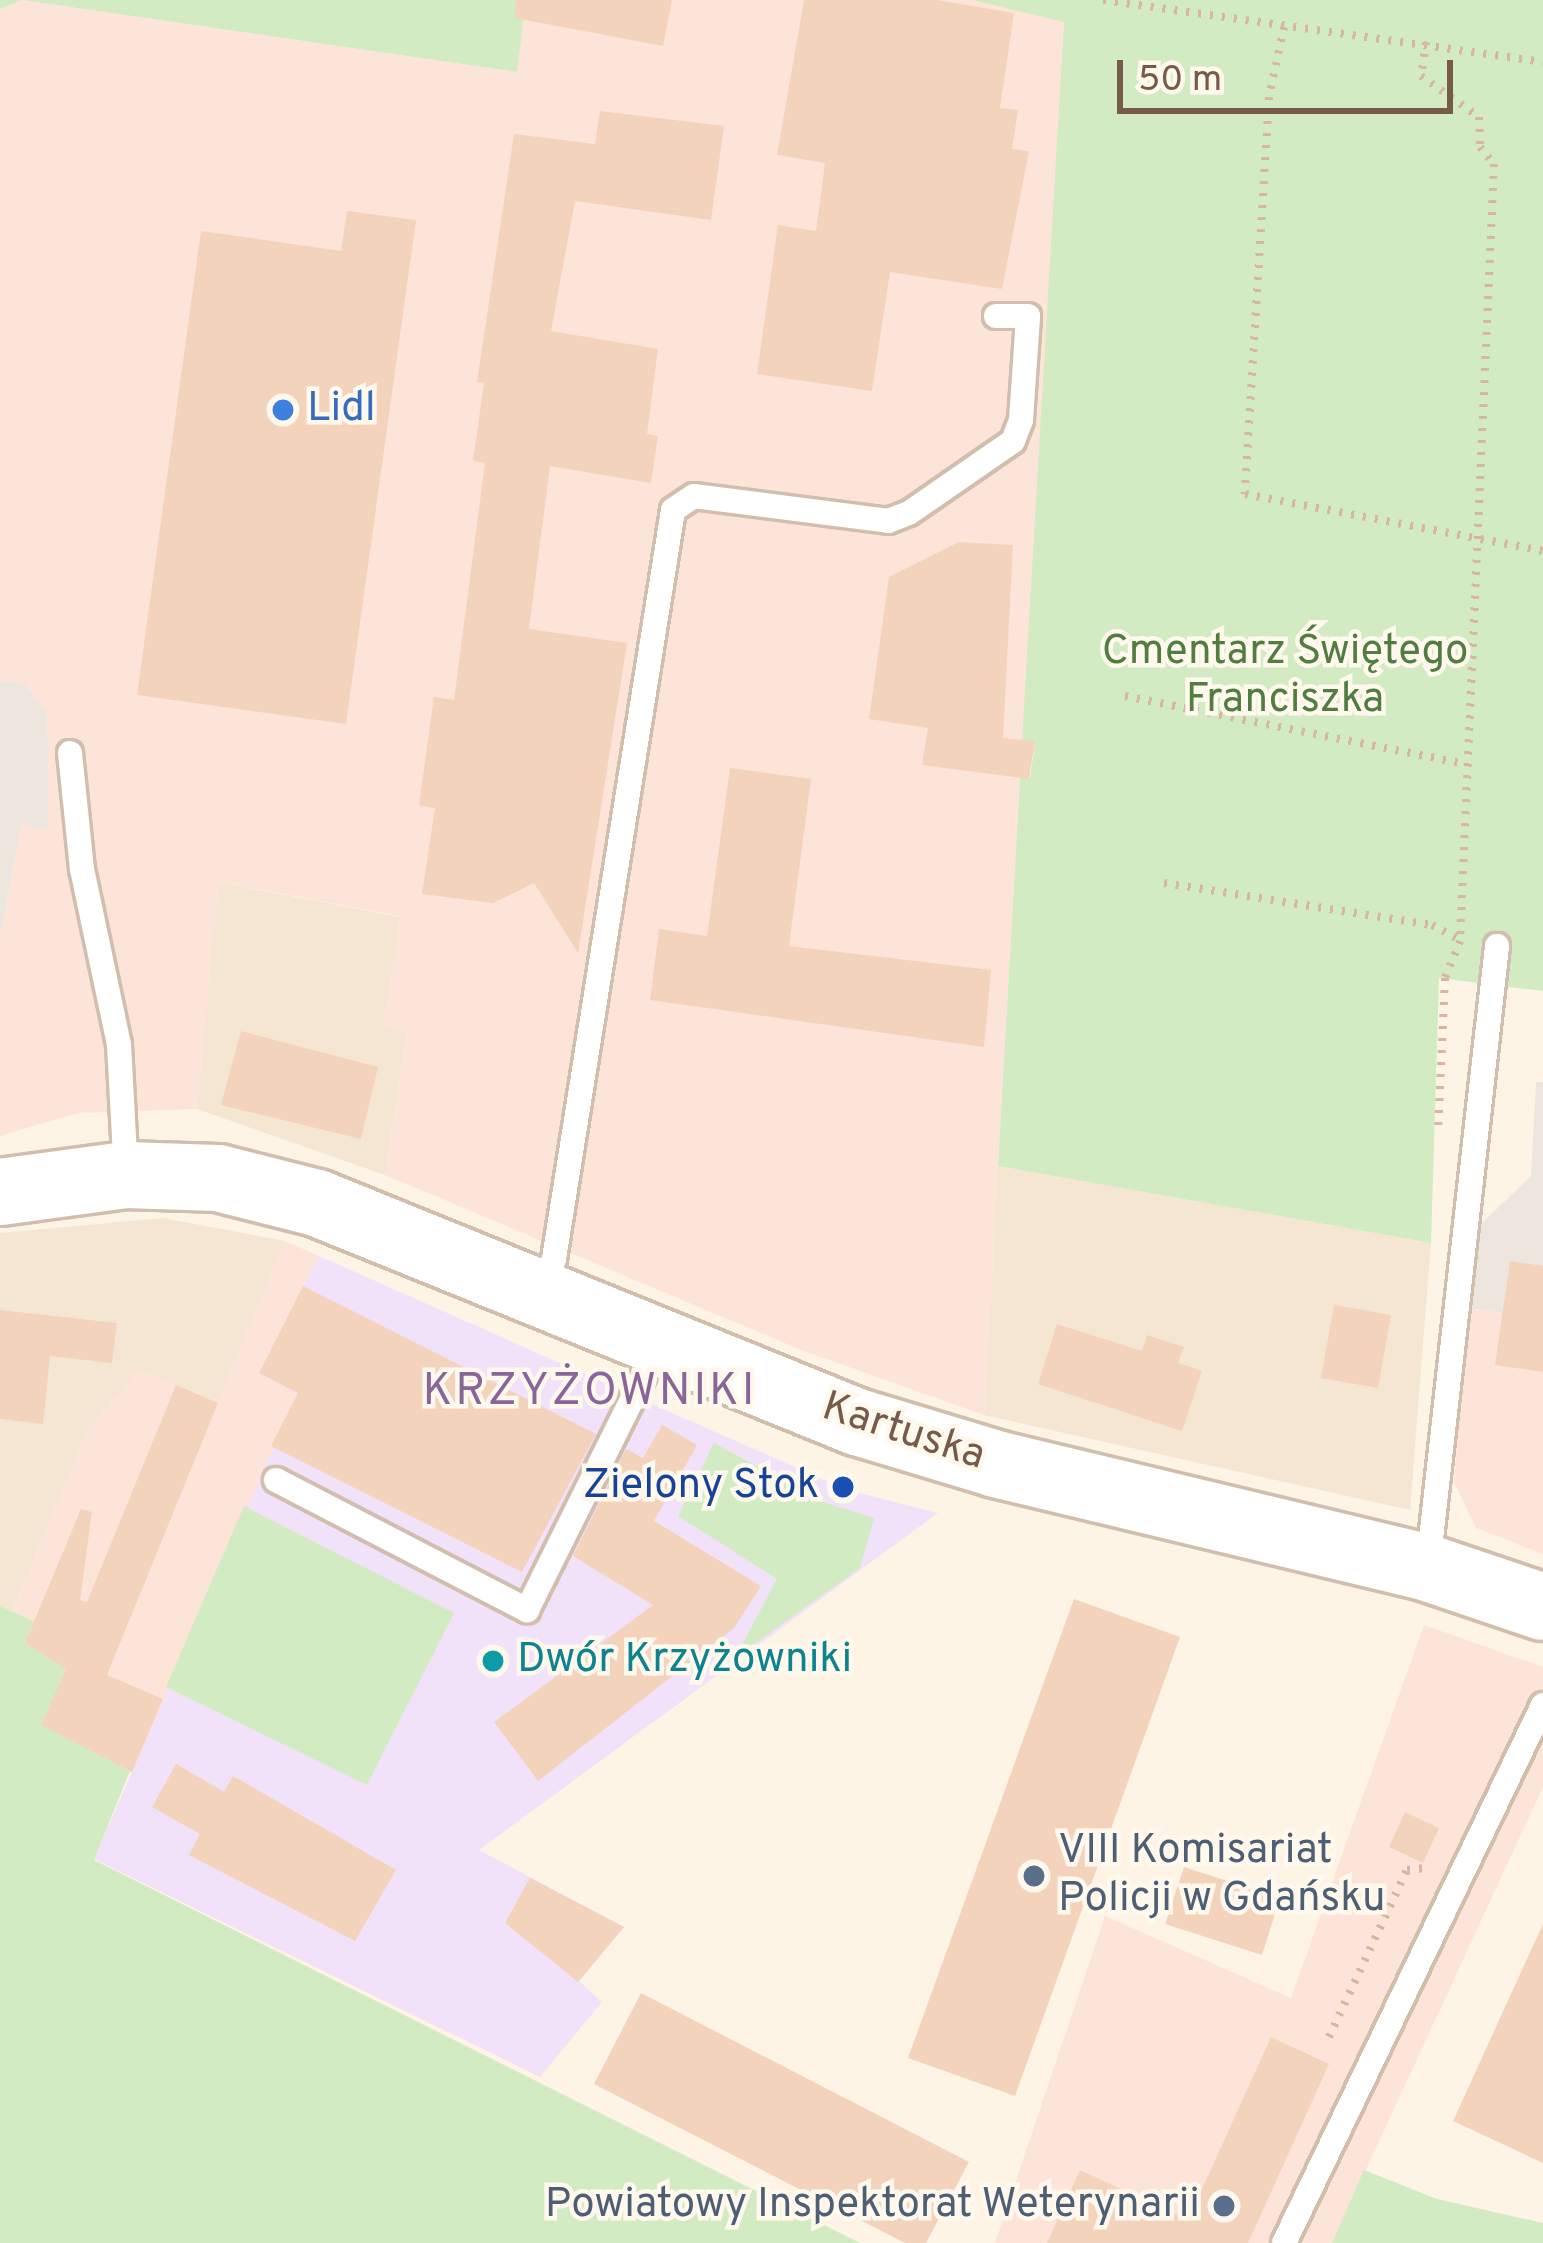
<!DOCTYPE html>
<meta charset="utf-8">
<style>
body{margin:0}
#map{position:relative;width:1543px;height:2243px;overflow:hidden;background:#fdf4e5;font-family:Overpass,sans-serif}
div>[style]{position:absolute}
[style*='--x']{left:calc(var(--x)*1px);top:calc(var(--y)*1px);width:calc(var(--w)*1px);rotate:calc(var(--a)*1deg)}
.residential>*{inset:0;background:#f5e6d3}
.commercial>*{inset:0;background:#fde4d9}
.industrial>*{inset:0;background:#ede6df}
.education>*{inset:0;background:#f1e2f9}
.green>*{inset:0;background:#d2ebc3}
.building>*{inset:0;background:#f3d3bc}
.path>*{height:8px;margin-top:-4px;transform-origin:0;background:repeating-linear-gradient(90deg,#d8b69f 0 3px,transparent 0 12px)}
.roads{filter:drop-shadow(3px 0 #d1bead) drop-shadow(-3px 0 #d1bead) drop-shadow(0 3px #d1bead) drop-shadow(0 -3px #d1bead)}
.lane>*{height:24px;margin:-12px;padding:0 12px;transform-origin:12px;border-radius:12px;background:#fff}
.secondary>*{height:66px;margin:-33px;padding:0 33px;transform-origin:33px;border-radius:33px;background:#fff}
.dots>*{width:33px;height:33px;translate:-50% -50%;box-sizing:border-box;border:6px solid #fff8ec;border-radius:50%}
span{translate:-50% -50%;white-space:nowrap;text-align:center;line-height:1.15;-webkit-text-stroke:9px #fff8ec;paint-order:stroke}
.shop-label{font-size:42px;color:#366cbe}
.left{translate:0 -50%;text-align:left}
.park-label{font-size:42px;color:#517d41}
.street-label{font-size:42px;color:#775a49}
.transit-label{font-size:42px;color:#164399}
.right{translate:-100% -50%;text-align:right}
.culture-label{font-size:42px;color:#0d838f}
.service-label{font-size:42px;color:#4e5e75}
.neighbourhood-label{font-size:45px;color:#89659a;letter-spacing:3px}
.scale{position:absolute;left:1117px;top:60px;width:336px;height:54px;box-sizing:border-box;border:6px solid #775a49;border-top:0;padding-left:15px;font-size:36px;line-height:42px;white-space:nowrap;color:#775a49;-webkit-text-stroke:9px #fff8ec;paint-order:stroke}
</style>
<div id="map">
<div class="residential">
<div style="clip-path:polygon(218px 882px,400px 917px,384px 1026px,407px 1031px,385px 1175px,197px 1109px)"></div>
<div style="clip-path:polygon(998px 1166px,1431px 1243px,1410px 1510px,984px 1415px)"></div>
<div style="clip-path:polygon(163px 1218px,285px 1241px,218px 1403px,139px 1370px,88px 1430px,12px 1611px,0 1606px,0 1233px)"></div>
</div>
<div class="commercial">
<div style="clip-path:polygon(22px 0,516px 72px,526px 0,973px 0,1064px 21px,1035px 741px,1029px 779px,1020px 779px,984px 1415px,801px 1350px,385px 1175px,407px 1032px,384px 1027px,399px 916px,219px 882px,197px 1109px,78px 1113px,0 1136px,0 939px,21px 823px,47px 828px,24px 684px,0 681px,0 9px)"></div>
<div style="clip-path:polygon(285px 1241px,319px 1256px,259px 1373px,298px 1393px,132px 1773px,41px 1725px,45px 1652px,25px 1643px,34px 1621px,12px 1611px,88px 1430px,139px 1369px,218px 1402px)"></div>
<div style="clip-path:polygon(1467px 1308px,1543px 1319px,1543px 1554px,1476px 1528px,1454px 1482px)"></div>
<div style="clip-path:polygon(1424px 1625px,1543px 1667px,1543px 1787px,1332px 2243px,995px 2243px,1105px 1916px,1291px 1998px)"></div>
</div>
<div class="industrial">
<div style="clip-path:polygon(0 681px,24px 683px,47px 714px,48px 829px,21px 824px,0 939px)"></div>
<div style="clip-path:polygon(1536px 1082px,1543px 1082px,1543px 1319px,1467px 1308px,1474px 1231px,1531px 1176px)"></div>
</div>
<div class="education">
<div style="clip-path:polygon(319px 1256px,844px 1489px,938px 1513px,479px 1850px,624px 1927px,579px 1981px,602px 2002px,540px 2077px,94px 1859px,297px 1394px,259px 1373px)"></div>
</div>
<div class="green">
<div style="clip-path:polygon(0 0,526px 0,517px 72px,22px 0,0 9px)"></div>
<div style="clip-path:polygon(973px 0,1543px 0,1543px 991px,1439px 978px,1431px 1243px,998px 1166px,1020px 778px,1030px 778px,1035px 742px,1022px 740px,1064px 22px)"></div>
<div style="clip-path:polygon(714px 1443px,823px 1502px,874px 1518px,860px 1568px,735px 1658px,777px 1579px,678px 1516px)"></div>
<div style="clip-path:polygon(244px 1506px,454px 1613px,367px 1785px,166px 1687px)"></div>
<div style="clip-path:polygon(0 1606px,34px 1621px,25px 1643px,66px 1669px,42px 1725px,130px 1771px,94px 1860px,860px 2243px,0 2243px)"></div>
<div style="clip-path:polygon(1364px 2170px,1437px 2199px,1543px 2223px,1543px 2243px,1332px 2243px)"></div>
</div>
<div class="building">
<div style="clip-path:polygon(516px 0,672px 0,663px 46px,515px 18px)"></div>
<div style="clip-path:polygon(804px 0,937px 0,1014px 13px,1000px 108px,1018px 110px,1012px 149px,1029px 151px,1002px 289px,890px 272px,872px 391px,757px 374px,778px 225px,816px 231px,825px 163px,777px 155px)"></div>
<div style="clip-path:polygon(600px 111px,724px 126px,711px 220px,575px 201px,551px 331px,658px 349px,647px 434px,658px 436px,651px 483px,550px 466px,529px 629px,627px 643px,578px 953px,534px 883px,493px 903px,422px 894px,435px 808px,419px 805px,434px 697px,454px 700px,485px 463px,473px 461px,484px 383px,477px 382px,514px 134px,595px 144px)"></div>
<div style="clip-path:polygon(347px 211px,416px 220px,346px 724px,137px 695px,201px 231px,341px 251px)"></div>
<div style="clip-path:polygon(959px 542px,1013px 545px,1003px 738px,1035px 741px,1029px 779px,922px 765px,928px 728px,869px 719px,889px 577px)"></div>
<div style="clip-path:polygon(730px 768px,811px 779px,789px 946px,991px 970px,984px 1047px,650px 1000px,659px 929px,707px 936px)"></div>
<div style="clip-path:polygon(241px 1031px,378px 1067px,361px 1139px,221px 1105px)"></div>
<div style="clip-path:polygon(1510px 1261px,1543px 1266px,1543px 1372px,1495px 1365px)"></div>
<div style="clip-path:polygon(303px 1286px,596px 1434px,522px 1572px,271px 1446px,298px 1393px,259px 1373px)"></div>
<div style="clip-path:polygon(1334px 1305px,1391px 1315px,1378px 1388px,1321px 1378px)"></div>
<div style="clip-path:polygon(0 1310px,117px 1323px,112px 1363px,50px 1356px,43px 1424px,0 1419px)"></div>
<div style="clip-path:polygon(1057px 1324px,1142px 1351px,1147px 1335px,1184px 1347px,1178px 1363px,1202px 1371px,1182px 1431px,1038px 1384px)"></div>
<div style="clip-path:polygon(176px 1385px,218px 1403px,107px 1675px,163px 1699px,132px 1772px,41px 1725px,66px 1669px,25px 1643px,81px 1509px,92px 1512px,80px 1600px,87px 1602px)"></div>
<div style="clip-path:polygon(662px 1425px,697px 1445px,654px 1521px,761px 1586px,734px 1628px,538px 1781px,494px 1722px,653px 1605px,573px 1556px,626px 1449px,643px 1458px)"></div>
<div style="clip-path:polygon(1074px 1599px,1180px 1637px,1015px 2096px,908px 2058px)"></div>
<div style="clip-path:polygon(176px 1764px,224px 1792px,233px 1776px,396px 1870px,355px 1941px,189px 1855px,200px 1834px,152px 1807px)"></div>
<div style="clip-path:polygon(1405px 1812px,1439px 1828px,1423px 1863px,1389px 1847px)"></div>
<div style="clip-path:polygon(1184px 1867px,1280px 1898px,1262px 1955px,1165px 1924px)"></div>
<div style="clip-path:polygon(530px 1878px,624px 1927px,578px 1982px,505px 1923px)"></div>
<div style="clip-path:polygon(1543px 1924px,1543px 2163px,1453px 2121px)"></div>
<div style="clip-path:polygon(641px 1993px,969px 2162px,926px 2243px,905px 2243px,594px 2084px)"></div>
<div style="clip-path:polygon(1271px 2037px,1329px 2064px,1248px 2243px,1047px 2243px,1080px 2170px,1188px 2220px)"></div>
</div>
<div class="path">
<div style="--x:1103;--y:0;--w:444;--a:8"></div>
<div style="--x:1284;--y:27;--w:72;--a:102.1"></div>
<div style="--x:1269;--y:97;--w:398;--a:93.5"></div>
<div style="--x:1245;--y:494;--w:303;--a:10.8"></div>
<div style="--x:1426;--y:42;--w:34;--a:98"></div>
<div style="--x:1421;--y:76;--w:71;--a:35.3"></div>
<div style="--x:1479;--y:117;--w:30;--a:88"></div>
<div style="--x:1480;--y:147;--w:22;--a:51"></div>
<div style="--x:1494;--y:164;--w:778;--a:92.51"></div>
<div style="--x:1460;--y:941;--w:40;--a:112"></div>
<div style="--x:1445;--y:978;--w:153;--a:92.6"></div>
<div style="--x:1125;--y:696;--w:347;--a:11.3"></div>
<div style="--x:1164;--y:883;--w:271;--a:8.9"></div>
<div style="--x:1432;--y:925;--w:36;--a:28"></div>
<div style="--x:1329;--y:2037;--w:184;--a:-65"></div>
<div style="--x:1407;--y:1870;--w:19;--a:-6"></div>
</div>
<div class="roads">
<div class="lane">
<div style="--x:70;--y:753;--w:117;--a:84.1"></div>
<div style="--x:82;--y:869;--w:180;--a:78.1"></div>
<div style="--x:119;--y:1045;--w:128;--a:86.9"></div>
<div style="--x:539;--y:1291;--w:35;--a:-65"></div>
<div style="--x:554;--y:1259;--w:758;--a:-80.97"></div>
<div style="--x:673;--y:510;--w:25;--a:-34"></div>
<div style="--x:694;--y:496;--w:196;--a:7.3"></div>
<div style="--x:888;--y:521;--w:22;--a:-21"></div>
<div style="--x:909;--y:513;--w:126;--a:-34.7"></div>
<div style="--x:1013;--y:441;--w:22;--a:-69"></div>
<div style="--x:1021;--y:420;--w:104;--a:-86.1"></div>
<div style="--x:1028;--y:316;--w:32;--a:180"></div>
<div style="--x:276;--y:1480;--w:283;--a:27.4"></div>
<div style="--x:527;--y:1610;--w:296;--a:-63.5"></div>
<div style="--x:1428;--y:1566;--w:624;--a:-83.65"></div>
<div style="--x:1284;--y:2243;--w:597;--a:-64.29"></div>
</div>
<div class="secondary">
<div style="--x:0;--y:1192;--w:127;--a:-7.7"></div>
<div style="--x:126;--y:1175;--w:92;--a:1.9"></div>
<div style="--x:218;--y:1178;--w:102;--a:14.2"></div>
<div style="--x:317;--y:1203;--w:583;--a:22.08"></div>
<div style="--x:857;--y:1422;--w:145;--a:16.8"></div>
<div style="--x:996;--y:1464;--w:444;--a:13.5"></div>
<div style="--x:1428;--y:1568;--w:121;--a:18.7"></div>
</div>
</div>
<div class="dots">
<div style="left:283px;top:410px;background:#3f7fe0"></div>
<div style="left:843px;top:1487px;background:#1a4fb4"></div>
<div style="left:493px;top:1661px;background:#0f9aa8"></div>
<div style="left:1034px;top:1876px;background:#5c6f8a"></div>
<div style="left:1224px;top:2206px;background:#5c6f8a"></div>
</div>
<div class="shop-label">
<span class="left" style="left:307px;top:410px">Lidl</span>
</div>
<div class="park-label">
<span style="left:1285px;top:677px">Cmentarz Świętego<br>Franciszka</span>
</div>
<div class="street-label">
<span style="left:903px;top:1433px;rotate:18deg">Kartuska</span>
</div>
<div class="transit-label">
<span class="right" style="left:819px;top:1487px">Zielony Stok</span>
</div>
<div class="culture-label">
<span class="left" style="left:517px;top:1661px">Dwór Krzyżowniki</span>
</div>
<div class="service-label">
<span class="left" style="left:1058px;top:1876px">VIII Komisariat<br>Policji w Gdańsku</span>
<span class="right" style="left:1200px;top:2206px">Powiatowy Inspektorat Weterynarii</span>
</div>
<div class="neighbourhood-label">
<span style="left:590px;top:1393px">KRZYŻOWNIKI</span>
</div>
<div class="scale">50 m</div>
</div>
